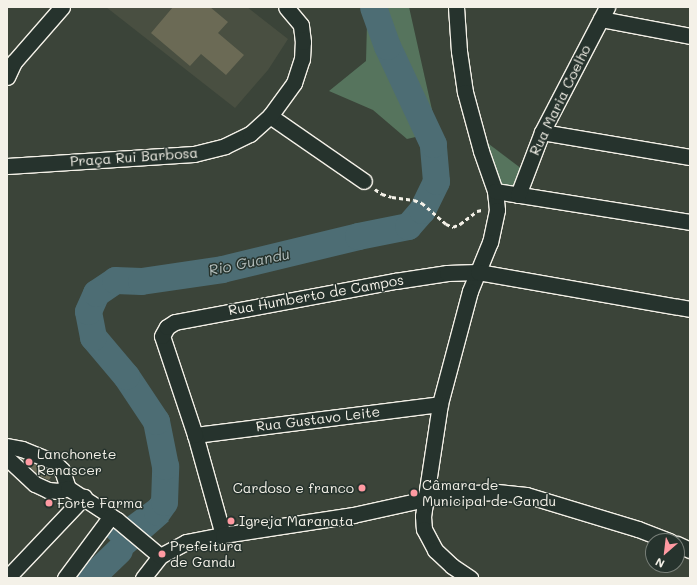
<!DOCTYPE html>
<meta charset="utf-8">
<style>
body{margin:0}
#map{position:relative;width:697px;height:585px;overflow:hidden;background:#3b4439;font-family:Mali,sans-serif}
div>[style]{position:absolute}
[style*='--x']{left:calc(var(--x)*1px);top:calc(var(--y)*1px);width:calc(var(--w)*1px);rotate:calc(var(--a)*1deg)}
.built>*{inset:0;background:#494f41}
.green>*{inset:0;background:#56745d}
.water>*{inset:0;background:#4d6d74}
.river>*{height:27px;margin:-13.5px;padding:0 13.5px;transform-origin:13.5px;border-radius:13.5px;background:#4d6d74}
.building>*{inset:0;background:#6b6a55}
.path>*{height:2.5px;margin-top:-1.25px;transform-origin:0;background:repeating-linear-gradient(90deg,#f4f1e8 0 4px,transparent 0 7px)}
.roads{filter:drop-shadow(1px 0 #f4f1e8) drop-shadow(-1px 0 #f4f1e8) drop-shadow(0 1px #f4f1e8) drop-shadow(0 -1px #f4f1e8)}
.street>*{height:15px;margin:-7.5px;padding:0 7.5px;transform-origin:7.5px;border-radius:7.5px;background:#26332d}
.dots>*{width:11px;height:11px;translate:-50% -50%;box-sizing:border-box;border:2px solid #26332d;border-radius:50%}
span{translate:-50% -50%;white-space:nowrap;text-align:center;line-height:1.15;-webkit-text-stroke:3px #26332d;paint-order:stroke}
.street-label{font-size:14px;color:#f4f1e8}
.poi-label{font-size:14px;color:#f4f1e8}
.left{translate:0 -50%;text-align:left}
.right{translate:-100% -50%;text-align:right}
.water-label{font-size:15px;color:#b1bcba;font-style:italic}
.frame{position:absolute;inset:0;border:8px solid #f4f1e8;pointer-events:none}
.north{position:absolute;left:645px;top:533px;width:40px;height:40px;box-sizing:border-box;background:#26332d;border:1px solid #787f78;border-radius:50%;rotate:208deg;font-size:11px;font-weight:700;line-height:16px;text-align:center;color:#f4f1e8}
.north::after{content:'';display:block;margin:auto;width:14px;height:18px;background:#ff9aa2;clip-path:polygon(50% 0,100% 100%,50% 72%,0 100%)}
</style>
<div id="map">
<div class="built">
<div style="clip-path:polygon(106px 7px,247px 7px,288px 39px,268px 70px,235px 108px)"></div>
</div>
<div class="green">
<div style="clip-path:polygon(361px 7px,409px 7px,437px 132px,407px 139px,373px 110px,329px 91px,366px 61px,367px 23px)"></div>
<div style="clip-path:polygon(477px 135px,526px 172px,514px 190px,503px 193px)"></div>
</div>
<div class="water">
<div style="clip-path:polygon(154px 497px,157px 512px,169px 521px,127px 558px,104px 534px)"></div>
</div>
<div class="river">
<div style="--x:157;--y:512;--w:12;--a:-55"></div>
<div style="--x:164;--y:502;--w:36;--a:-88"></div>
<div style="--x:165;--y:466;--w:46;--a:-101.3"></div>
<div style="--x:156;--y:421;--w:54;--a:-123.7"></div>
<div style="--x:126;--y:376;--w:51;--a:-130.2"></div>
<div style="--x:93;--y:337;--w:26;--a:-101"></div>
<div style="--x:88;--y:311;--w:20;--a:-66"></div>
<div style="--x:96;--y:293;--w:23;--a:-34"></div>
<div style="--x:115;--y:280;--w:26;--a:2"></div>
<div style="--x:141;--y:281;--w:82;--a:-8.4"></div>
<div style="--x:222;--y:269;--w:140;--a:-13.6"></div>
<div style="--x:358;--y:236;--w:51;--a:-11.3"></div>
<div style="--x:408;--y:226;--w:21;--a:-49"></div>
<div style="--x:422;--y:210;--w:32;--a:-64"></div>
<div style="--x:436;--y:181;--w:37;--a:-95"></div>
<div style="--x:433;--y:144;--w:108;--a:-115.1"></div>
<div style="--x:387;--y:46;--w:41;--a:-109.7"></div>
<div style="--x:90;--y:578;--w:40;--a:-44"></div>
</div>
<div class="building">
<div style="clip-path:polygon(173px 7px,210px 7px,228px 22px,218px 33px,244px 55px,226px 75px,201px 54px,190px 66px,151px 33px)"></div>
<div style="clip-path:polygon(20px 458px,49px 470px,53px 474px,49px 480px,40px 476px)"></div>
</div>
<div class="path">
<div style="--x:375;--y:189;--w:9;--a:36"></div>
<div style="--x:382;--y:194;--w:10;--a:17"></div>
<div style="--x:392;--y:197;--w:22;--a:8"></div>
<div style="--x:414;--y:200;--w:9;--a:21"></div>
<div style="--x:422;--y:203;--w:32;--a:41"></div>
<div style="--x:446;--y:224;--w:8;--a:23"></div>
<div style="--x:453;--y:227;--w:8;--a:-23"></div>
<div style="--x:460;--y:224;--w:21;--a:-37"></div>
<div style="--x:477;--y:211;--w:5;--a:-11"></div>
</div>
<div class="roads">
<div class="street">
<div style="--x:456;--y:7;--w:44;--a:86.1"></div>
<div style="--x:459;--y:51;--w:41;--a:81.7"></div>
<div style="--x:465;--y:92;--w:61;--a:74.8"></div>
<div style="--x:481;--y:151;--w:42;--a:70.7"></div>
<div style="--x:495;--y:191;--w:19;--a:84"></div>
<div style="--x:497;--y:210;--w:33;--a:102"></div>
<div style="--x:490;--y:242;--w:53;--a:112.2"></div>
<div style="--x:470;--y:291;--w:117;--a:104.9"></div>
<div style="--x:440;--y:404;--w:113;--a:98.6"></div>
<div style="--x:423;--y:516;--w:13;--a:86"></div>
<div style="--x:424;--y:529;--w:24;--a:62"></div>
<div style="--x:435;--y:550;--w:23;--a:43"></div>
<div style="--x:452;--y:566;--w:22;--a:34"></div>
<div style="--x:601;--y:19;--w:91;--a:10.8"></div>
<div style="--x:7;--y:77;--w:17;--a:-65"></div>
<div style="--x:14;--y:62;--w:73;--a:-48.9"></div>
<div style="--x:270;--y:116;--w:114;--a:34.7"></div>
<div style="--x:542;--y:132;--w:150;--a:9.6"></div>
<div style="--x:7;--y:166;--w:187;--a:-3.7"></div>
<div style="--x:194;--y:154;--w:32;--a:-14"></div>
<div style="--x:225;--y:146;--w:28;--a:-26"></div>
<div style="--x:250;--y:134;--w:27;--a:-42"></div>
<div style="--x:270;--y:116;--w:41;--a:-54"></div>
<div style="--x:294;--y:83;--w:25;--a:-72"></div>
<div style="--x:302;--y:59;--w:17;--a:-87"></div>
<div style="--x:303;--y:42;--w:17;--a:-97"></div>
<div style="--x:301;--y:25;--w:23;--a:-130"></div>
<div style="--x:495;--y:191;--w:197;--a:9"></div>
<div style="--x:518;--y:195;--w:67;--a:-69.1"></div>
<div style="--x:542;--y:132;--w:141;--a:-62.5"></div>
<div style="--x:195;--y:435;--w:247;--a:-7.2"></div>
<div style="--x:7;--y:446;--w:15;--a:11"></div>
<div style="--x:22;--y:449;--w:35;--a:22"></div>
<div style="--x:54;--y:462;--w:11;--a:45"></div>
<div style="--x:62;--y:470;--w:19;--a:72"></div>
<div style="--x:7;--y:458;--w:38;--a:43"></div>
<div style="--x:35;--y:484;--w:14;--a:25"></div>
<div style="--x:48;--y:490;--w:10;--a:6"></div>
<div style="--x:58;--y:491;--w:10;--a:-17"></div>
<div style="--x:68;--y:488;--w:59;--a:33.1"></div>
<div style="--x:117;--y:520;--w:56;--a:39.9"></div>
<div style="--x:223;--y:535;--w:104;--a:-105.6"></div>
<div style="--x:195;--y:435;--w:104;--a:-108.4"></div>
<div style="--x:162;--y:336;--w:10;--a:-61"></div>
<div style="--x:167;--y:327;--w:9;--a:-32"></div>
<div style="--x:175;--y:322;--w:224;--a:-10.6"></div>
<div style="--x:395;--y:281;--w:53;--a:-8.7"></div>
<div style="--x:447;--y:273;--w:31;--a:-2"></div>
<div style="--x:478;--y:272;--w:215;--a:9.9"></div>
<div style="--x:677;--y:544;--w:14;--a:25"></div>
<div style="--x:7;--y:578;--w:112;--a:-46.5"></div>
<div style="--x:65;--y:578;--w:77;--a:-53.4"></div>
<div style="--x:143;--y:578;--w:28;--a:-52"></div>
<div style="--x:160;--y:556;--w:30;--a:-28"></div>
<div style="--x:186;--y:542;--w:38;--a:-11"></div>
<div style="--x:223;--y:535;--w:132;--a:-8.7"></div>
<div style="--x:353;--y:515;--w:93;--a:-12.4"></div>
<div style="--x:444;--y:495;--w:28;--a:-4"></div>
<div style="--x:472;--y:493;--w:25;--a:-2"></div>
<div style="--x:497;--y:492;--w:29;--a:6"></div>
<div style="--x:526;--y:495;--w:117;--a:16.9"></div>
<div style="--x:638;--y:529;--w:34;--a:21"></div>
</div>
</div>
<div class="dots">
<div style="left:29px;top:462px;background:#ff9aa2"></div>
<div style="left:362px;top:488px;background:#ff9aa2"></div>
<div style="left:414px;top:493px;background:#ff9aa2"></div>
<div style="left:49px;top:503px;background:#ff9aa2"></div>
<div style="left:231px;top:521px;background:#ff9aa2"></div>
<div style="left:162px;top:554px;background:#ff9aa2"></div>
</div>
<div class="street-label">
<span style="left:560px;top:100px;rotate:-64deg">Rua Maria Coelho</span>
<span style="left:134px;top:157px;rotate:-4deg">Praça Rui Barbosa</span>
<span style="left:316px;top:295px;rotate:-10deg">Rua Humberto de Campos</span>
<span style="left:318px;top:419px;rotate:-7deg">Rua Gustavo Leite</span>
</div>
<div class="poi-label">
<span class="left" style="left:37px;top:462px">Lanchonete<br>Renascer</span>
<span class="left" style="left:422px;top:493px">Câmara de<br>Municipal de Gandu</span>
<span class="right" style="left:354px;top:488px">Cardoso e franco</span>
<span class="left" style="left:57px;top:503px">Forte Farma</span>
<span class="left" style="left:239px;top:521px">Igreja Maranata</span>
<span class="left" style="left:170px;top:554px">Prefeitura<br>de Gandu</span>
</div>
<div class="water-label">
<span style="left:249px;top:262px;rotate:-12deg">Rio Guandu</span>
</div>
<div class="frame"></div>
<div class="north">N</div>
</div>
